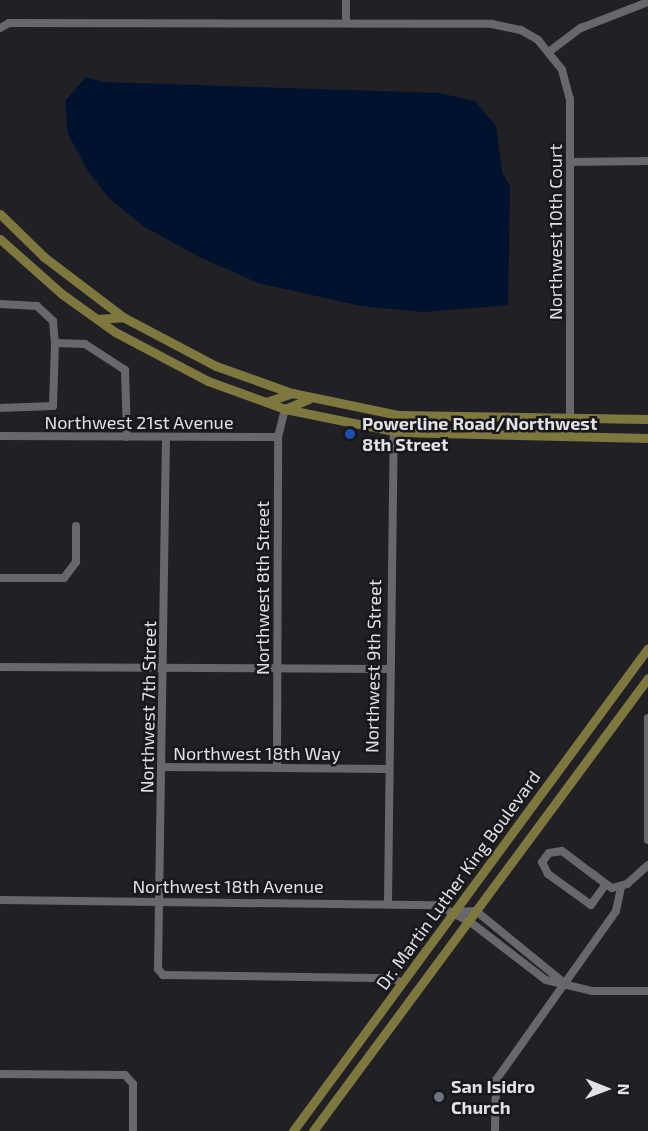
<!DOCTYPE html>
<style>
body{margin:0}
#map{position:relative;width:648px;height:1131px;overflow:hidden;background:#212025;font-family:"Exo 2",sans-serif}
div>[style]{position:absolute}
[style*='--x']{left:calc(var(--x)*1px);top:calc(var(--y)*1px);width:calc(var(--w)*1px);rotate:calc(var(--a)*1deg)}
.water>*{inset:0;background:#00122e}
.minor>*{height:8px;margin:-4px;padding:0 4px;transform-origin:4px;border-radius:4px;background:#68676d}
.major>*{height:9px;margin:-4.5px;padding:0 4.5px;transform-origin:4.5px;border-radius:4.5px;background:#7e783f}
.dots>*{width:16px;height:16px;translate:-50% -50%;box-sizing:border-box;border:3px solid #17171c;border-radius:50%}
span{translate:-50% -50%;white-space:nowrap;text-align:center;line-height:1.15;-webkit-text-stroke:5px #17171c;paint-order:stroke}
.street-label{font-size:18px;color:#e2e1e5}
.poi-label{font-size:18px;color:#e2e1e5;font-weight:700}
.left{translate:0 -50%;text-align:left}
.north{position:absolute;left:576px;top:1059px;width:60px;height:60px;-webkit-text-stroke:4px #17171c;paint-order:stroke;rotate:91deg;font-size:16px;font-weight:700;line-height:24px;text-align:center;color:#e2e1e5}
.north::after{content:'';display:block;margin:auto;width:21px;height:27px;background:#e2e1e5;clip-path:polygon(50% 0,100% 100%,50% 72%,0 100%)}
</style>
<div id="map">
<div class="water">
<div style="clip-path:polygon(86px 77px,103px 82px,439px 93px,475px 101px,496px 126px,502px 172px,510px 186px,508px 305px,424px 312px,361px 306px,258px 283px,201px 258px,143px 226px,109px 198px,88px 171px,68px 134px,65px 101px)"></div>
</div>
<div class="minor">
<div style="--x:346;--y:0;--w:22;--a:90"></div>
<div style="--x:0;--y:28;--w:10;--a:-29"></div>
<div style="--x:9;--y:23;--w:483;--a:0.1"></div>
<div style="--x:492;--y:24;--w:30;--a:12"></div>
<div style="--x:521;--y:30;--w:20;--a:30"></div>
<div style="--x:538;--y:40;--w:38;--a:51"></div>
<div style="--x:562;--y:70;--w:30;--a:75"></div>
<div style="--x:570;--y:99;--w:320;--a:90"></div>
<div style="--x:550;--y:51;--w:39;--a:-37"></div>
<div style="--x:581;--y:28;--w:72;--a:-21.2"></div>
<div style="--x:570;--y:162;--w:78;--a:-0.7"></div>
<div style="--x:0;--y:304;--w:37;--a:3"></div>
<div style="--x:37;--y:306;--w:22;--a:43"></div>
<div style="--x:53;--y:321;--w:22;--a:85"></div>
<div style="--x:55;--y:343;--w:30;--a:2"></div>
<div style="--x:85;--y:344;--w:48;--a:33"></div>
<div style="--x:125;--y:370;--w:67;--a:88.3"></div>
<div style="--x:0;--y:408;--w:53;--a:-2.2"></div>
<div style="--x:53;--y:406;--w:63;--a:-88.2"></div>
<div style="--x:0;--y:436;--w:278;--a:0.2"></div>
<div style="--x:166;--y:437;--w:532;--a:90.86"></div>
<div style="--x:158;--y:969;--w:8;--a:50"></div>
<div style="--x:163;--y:975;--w:228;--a:0.8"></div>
<div style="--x:391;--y:978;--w:12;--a:24"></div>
<div style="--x:0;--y:578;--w:64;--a:0"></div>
<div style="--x:64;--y:578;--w:20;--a:-53"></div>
<div style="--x:76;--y:562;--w:36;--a:-90"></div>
<div style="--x:0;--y:667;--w:388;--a:0.3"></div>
<div style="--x:648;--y:718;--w:122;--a:90"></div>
<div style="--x:162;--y:767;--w:225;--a:0.5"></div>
<div style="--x:277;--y:768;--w:331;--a:-89.8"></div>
<div style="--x:278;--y:437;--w:29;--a:-76"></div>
<div style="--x:606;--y:884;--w:26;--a:126"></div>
<div style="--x:591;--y:905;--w:53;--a:-144.2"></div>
<div style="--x:548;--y:874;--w:13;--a:-117"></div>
<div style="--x:542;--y:862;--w:11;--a:-52"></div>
<div style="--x:549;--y:853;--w:13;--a:-9"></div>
<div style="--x:562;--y:851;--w:39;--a:37"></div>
<div style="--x:593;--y:874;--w:16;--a:38"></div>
<div style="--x:606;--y:884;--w:7;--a:34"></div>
<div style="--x:612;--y:888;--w:16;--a:-15"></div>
<div style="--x:627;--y:884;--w:28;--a:-42"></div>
<div style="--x:0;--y:900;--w:437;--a:0.7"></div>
<div style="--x:437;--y:905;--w:36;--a:27"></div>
<div style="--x:469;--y:921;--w:97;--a:37.5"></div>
<div style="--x:546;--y:980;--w:47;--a:13.4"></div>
<div style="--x:592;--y:991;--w:56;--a:0"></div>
<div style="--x:388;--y:902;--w:471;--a:-89.3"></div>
<div style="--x:456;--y:912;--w:20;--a:-3"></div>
<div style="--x:476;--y:911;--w:112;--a:39.2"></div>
<div style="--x:0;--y:1074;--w:125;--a:0.5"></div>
<div style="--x:125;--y:1075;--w:12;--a:48"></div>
<div style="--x:133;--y:1084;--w:47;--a:90"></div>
<div style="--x:495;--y:1131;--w:51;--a:-88.9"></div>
<div style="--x:496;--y:1080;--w:207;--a:-54.6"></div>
<div style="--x:616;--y:911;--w:24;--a:-78"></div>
</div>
<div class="major">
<div style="--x:0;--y:214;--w:62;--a:44.3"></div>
<div style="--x:44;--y:257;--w:99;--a:37.2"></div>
<div style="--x:123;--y:317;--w:105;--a:27.8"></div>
<div style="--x:216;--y:366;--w:81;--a:19.6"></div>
<div style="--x:292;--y:393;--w:108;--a:11.7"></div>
<div style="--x:398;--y:415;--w:250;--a:0.9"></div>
<div style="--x:0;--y:239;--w:83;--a:41.6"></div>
<div style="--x:62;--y:294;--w:65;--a:35.6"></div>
<div style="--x:115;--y:332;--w:105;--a:27.8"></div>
<div style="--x:208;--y:381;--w:82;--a:20"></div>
<div style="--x:285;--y:409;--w:115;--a:11.5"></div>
<div style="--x:398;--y:432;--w:250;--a:1.4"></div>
<div style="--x:97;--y:319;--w:26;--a:-4"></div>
<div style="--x:266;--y:402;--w:28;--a:-19"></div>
<div style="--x:285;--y:409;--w:26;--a:-23"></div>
<div style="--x:538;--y:434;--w:35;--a:-25"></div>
<div style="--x:293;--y:1131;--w:599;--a:-53.68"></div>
<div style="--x:313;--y:1131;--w:563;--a:-53.52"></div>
</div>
<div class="dots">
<div style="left:350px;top:434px;background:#1a4fb4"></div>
<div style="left:439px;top:1097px;background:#6b7280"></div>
</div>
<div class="street-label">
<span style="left:555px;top:232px;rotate:-90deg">Northwest 10th Court</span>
<span style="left:139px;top:422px">Northwest 21st Avenue</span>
<span style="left:262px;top:588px;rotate:-90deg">Northwest 8th Street</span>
<span style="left:373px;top:666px;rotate:-89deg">Northwest 9th Street</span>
<span style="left:148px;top:707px;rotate:-89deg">Northwest 7th Street</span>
<span style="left:257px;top:753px">Northwest 18th Way</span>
<span style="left:458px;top:880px;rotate:-54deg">Dr. Martin Luther King Boulevard</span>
<span style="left:228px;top:886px">Northwest 18th Avenue</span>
</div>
<div class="poi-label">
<span class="left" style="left:362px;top:434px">Powerline Road/Northwest<br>8th Street</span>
<span class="left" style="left:451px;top:1097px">San Isidro<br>Church</span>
</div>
<div class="north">N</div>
</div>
